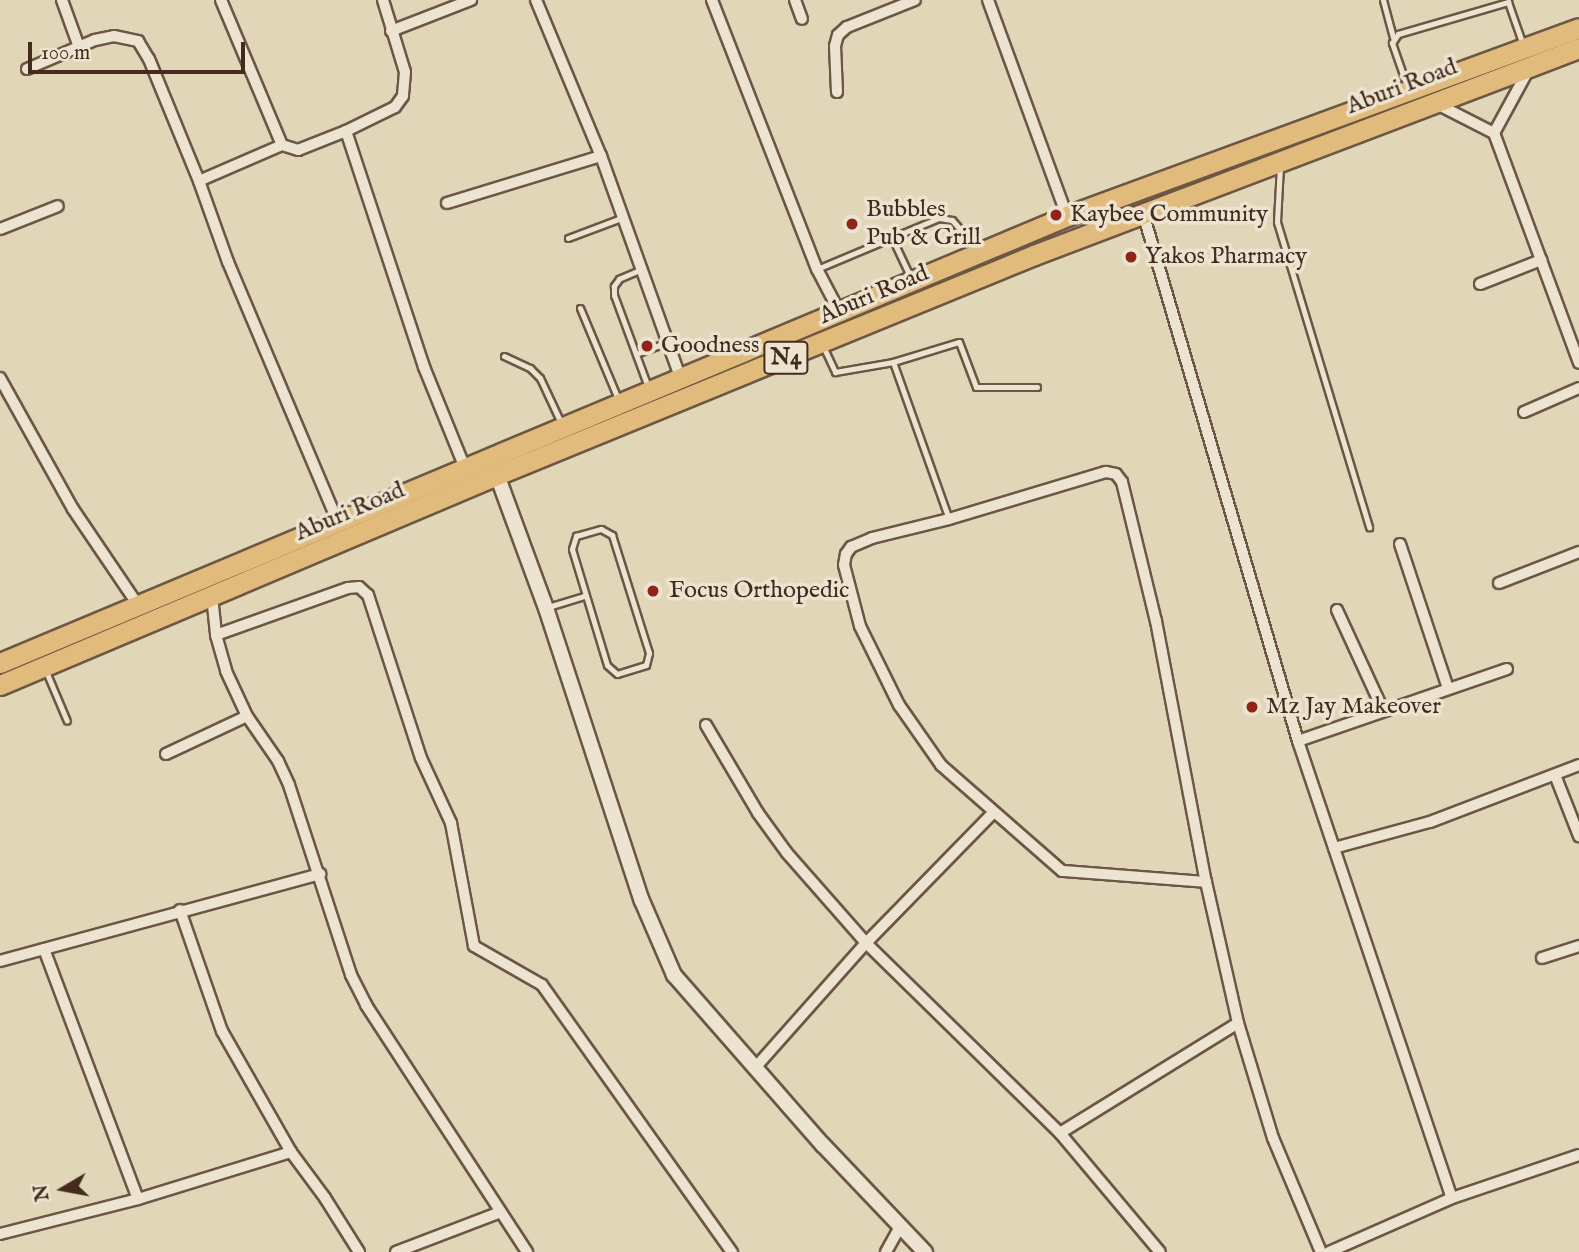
<!DOCTYPE html>
<style>
body{margin:0}
#map{position:relative;width:1579px;height:1252px;overflow:hidden;background:#e2d6b8;font-family:"IM FELL English",serif}
div>[style]{position:absolute}
[style*='--x']{left:calc(var(--x)*1px);top:calc(var(--y)*1px);width:calc(var(--w)*1px);rotate:calc(var(--a)*1deg)}
.roads{filter:drop-shadow(2px 0 #6c5644) drop-shadow(-2px 0 #6c5644) drop-shadow(0 2px #6c5644) drop-shadow(0 -2px #6c5644)}
.service>*{height:5px;margin:-2.5px;padding:0 2.5px;transform-origin:2.5px;border-radius:2.5px;background:#ece4d1}
.minor>*{height:10px;margin:-5px;padding:0 5px;transform-origin:5px;border-radius:5px;background:#ece4d1}
.tertiary>*{height:14px;margin:-7px;padding:0 7px;transform-origin:7px;border-radius:7px;background:#ece4d1}
.trunk>*{height:19px;margin:-9.5px;padding:0 9.5px;transform-origin:9.5px;border-radius:9.5px;background:#e1bb7c}
.dots>*{width:19px;height:19px;translate:-50% -50%;box-sizing:border-box;border:4px solid #ece4d1;border-radius:50%}
span{translate:-50% -50%;white-space:nowrap;text-align:center;line-height:1.15;-webkit-text-stroke:7px #ece4d1;paint-order:stroke}
.shield-label span{padding:2px 5px;background:#ece4d1;border:2px solid;border-radius:5px;-webkit-text-stroke-width:0}
.shield-label{font-size:23px;color:#442b1e;font-weight:700}
.street-label{font-size:24px;color:#442b1e}
.poi-label{font-size:24px;color:#442b1e}
.left{translate:0 -50%;text-align:left}
.north{position:absolute;left:28px;top:1154px;width:70px;height:70px;-webkit-text-stroke:5px #ece4d1;paint-order:stroke;rotate:260deg;font-size:19px;font-weight:700;line-height:28px;text-align:center;color:#442b1e}
.north::after{content:'';display:block;margin:auto;width:24px;height:32px;background:#442b1e;clip-path:polygon(50% 0,100% 100%,50% 72%,0 100%)}
.scale{position:absolute;left:28px;top:42px;width:217px;height:32px;box-sizing:border-box;border:4px solid #442b1e;border-top:0;padding-left:9px;font-size:21px;line-height:24px;white-space:nowrap;color:#442b1e;-webkit-text-stroke:5px #ece4d1;paint-order:stroke}
</style>
<div id="map">
<div class="roads">
<div class="service">
<div style="--x:1383;--y:0;--w:39;--a:75"></div>
<div style="--x:1407;--y:86;--w:46;--a:-109.2"></div>
<div style="--x:1392;--y:43;--w:11;--a:-56"></div>
<div style="--x:1398;--y:34;--w:115;--a:-16.2"></div>
<div style="--x:1508;--y:2;--w:46;--a:70.8"></div>
<div style="--x:1280;--y:166;--w:56;--a:93.1"></div>
<div style="--x:1277;--y:222;--w:319;--a:73.2"></div>
<div style="--x:568;--y:238;--w:60;--a:-20.6"></div>
<div style="--x:892;--y:238;--w:42;--a:64.7"></div>
<div style="--x:642;--y:269;--w:25;--a:157"></div>
<div style="--x:619;--y:279;--w:9;--a:126"></div>
<div style="--x:614;--y:286;--w:9;--a:90"></div>
<div style="--x:614;--y:295;--w:98;--a:69.7"></div>
<div style="--x:817;--y:269;--w:132;--a:-22.7"></div>
<div style="--x:939;--y:218;--w:13;--a:9"></div>
<div style="--x:952;--y:220;--w:37;--a:49"></div>
<div style="--x:580;--y:308;--w:99;--a:67.3"></div>
<div style="--x:823;--y:346;--w:29;--a:65"></div>
<div style="--x:835;--y:372;--w:59;--a:-9.8"></div>
<div style="--x:893;--y:362;--w:69;--a:-16.9"></div>
<div style="--x:959;--y:342;--w:48;--a:69.3"></div>
<div style="--x:976;--y:387;--w:61;--a:0"></div>
<div style="--x:636;--y:354;--w:34;--a:-21"></div>
<div style="--x:504;--y:356;--w:29;--a:25"></div>
<div style="--x:530;--y:368;--w:14;--a:45"></div>
<div style="--x:540;--y:378;--w:52;--a:64.9"></div>
<div style="--x:893;--y:362;--w:167;--a:70.4"></div>
<div style="--x:601;--y:529;--w:13;--a:29"></div>
<div style="--x:612;--y:535;--w:124;--a:72.6"></div>
<div style="--x:649;--y:653;--w:12;--a:104"></div>
<div style="--x:646;--y:665;--w:30;--a:163"></div>
<div style="--x:617;--y:674;--w:13;--a:-138"></div>
<div style="--x:607;--y:665;--w:121;--a:-106.8"></div>
<div style="--x:572;--y:549;--w:14;--a:-73"></div>
<div style="--x:576;--y:536;--w:26;--a:-16"></div>
<div style="--x:548;--y:607;--w:39;--a:-17"></div>
<div style="--x:45;--y:669;--w:56;--a:67.1"></div>
</div>
<div class="minor">
<div style="--x:62;--y:0;--w:50;--a:70.1"></div>
<div style="--x:221;--y:0;--w:157;--a:67.2"></div>
<div style="--x:282;--y:145;--w:17;--a:17"></div>
<div style="--x:298;--y:150;--w:52;--a:-21.6"></div>
<div style="--x:383;--y:0;--w:75;--a:73"></div>
<div style="--x:405;--y:72;--w:24;--a:95"></div>
<div style="--x:403;--y:96;--w:14;--a:126"></div>
<div style="--x:395;--y:107;--w:55;--a:153.9"></div>
<div style="--x:346;--y:131;--w:249;--a:71.7"></div>
<div style="--x:424;--y:367;--w:109;--a:67.9"></div>
<div style="--x:536;--y:0;--w:169;--a:67.4"></div>
<div style="--x:601;--y:156;--w:238;--a:70.3"></div>
<div style="--x:712;--y:0;--w:289;--a:68.7"></div>
<div style="--x:817;--y:269;--w:47;--a:62.4"></div>
<div style="--x:795;--y:0;--w:20;--a:70"></div>
<div style="--x:988;--y:0;--w:230;--a:69.9"></div>
<div style="--x:391;--y:31;--w:86;--a:-21.2"></div>
<div style="--x:27;--y:69;--w:74;--a:-23.1"></div>
<div style="--x:95;--y:40;--w:19;--a:-12"></div>
<div style="--x:114;--y:36;--w:25;--a:12"></div>
<div style="--x:138;--y:41;--w:21;--a:59"></div>
<div style="--x:149;--y:59;--w:132;--a:67.7"></div>
<div style="--x:837;--y:92;--w:46;--a:-92.5"></div>
<div style="--x:835;--y:46;--w:11;--a:-75"></div>
<div style="--x:838;--y:35;--w:12;--a:-42"></div>
<div style="--x:847;--y:27;--w:73;--a:-21.7"></div>
<div style="--x:1435;--y:103;--w:66;--a:27"></div>
<div style="--x:1494;--y:133;--w:75;--a:-61.4"></div>
<div style="--x:1494;--y:133;--w:245;--a:69.7"></div>
<div style="--x:282;--y:145;--w:90;--a:156.6"></div>
<div style="--x:199;--y:181;--w:86;--a:70.3"></div>
<div style="--x:228;--y:262;--w:282;--a:67.1"></div>
<div style="--x:447;--y:203;--w:161;--a:-17"></div>
<div style="--x:1143;--y:213;--w:550;--a:73.64"></div>
<div style="--x:1298;--y:741;--w:482;--a:71.4"></div>
<div style="--x:0;--y:229;--w:62;--a:-21.6"></div>
<div style="--x:1480;--y:284;--w:66;--a:-21.5"></div>
<div style="--x:0;--y:378;--w:150;--a:60.9"></div>
<div style="--x:73;--y:509;--w:116;--a:55.9"></div>
<div style="--x:1524;--y:412;--w:60;--a:-23.6"></div>
<div style="--x:1400;--y:544;--w:152;--a:71.6"></div>
<div style="--x:1499;--y:583;--w:86;--a:-21.2"></div>
<div style="--x:212;--y:596;--w:39;--a:84"></div>
<div style="--x:216;--y:635;--w:37;--a:74"></div>
<div style="--x:226;--y:671;--w:50;--a:65"></div>
<div style="--x:247;--y:716;--w:55;--a:55.4"></div>
<div style="--x:278;--y:761;--w:26;--a:65"></div>
<div style="--x:289;--y:785;--w:200;--a:71.9"></div>
<div style="--x:351;--y:975;--w:34;--a:63"></div>
<div style="--x:366;--y:1005;--w:295;--a:56.9"></div>
<div style="--x:1337;--y:610;--w:110;--a:65.3"></div>
<div style="--x:216;--y:635;--w:140;--a:-19.6"></div>
<div style="--x:348;--y:588;--w:11;--a:-5"></div>
<div style="--x:359;--y:587;--w:12;--a:42"></div>
<div style="--x:368;--y:595;--w:171;--a:72"></div>
<div style="--x:421;--y:758;--w:72;--a:65.2"></div>
<div style="--x:451;--y:823;--w:125;--a:79.4"></div>
<div style="--x:474;--y:946;--w:78;--a:29.8"></div>
<div style="--x:542;--y:985;--w:328;--a:54.6"></div>
<div style="--x:706;--y:725;--w:102;--a:59.4"></div>
<div style="--x:758;--y:813;--w:49;--a:54.1"></div>
<div style="--x:787;--y:853;--w:120;--a:48.7"></div>
<div style="--x:866;--y:943;--w:272;--a:44.4"></div>
<div style="--x:1060;--y:1133;--w:155;--a:50"></div>
<div style="--x:1298;--y:741;--w:221;--a:-19"></div>
<div style="--x:166;--y:754;--w:89;--a:-25.1"></div>
<div style="--x:1555;--y:775;--w:66;--a:68.5"></div>
<div style="--x:1334;--y:848;--w:99;--a:-15.2"></div>
<div style="--x:1430;--y:822;--w:160;--a:-20.9"></div>
<div style="--x:1206;--y:882;--w:144;--a:-175.6"></div>
<div style="--x:1062;--y:871;--w:161;--a:-138.8"></div>
<div style="--x:941;--y:765;--w:73;--a:-125"></div>
<div style="--x:899;--y:705;--w:88;--a:-116.3"></div>
<div style="--x:860;--y:626;--w:63;--a:-104.7"></div>
<div style="--x:844;--y:565;--w:11;--a:-80"></div>
<div style="--x:846;--y:554;--w:9;--a:-54"></div>
<div style="--x:851;--y:547;--w:23;--a:-23"></div>
<div style="--x:872;--y:538;--w:79;--a:-13.9"></div>
<div style="--x:949;--y:519;--w:164;--a:-16.7"></div>
<div style="--x:1106;--y:472;--w:10;--a:11"></div>
<div style="--x:1116;--y:474;--w:10;--a:53"></div>
<div style="--x:1122;--y:482;--w:143;--a:76.3"></div>
<div style="--x:1156;--y:621;--w:266;--a:79.2"></div>
<div style="--x:1206;--y:882;--w:145;--a:77.2"></div>
<div style="--x:1238;--y:1023;--w:120;--a:73.1"></div>
<div style="--x:1273;--y:1138;--w:124;--a:67.2"></div>
<div style="--x:180;--y:910;--w:128;--a:70.9"></div>
<div style="--x:222;--y:1031;--w:139;--a:60.3"></div>
<div style="--x:291;--y:1152;--w:57;--a:53.5"></div>
<div style="--x:325;--y:1198;--w:64;--a:57.8"></div>
<div style="--x:44;--y:949;--w:267;--a:69.4"></div>
<div style="--x:1542;--y:958;--w:39;--a:-18"></div>
<div style="--x:0;--y:961;--w:332;--a:-15.2"></div>
<div style="--x:754;--y:1069;--w:169;--a:-48.4"></div>
<div style="--x:866;--y:943;--w:182;--a:-45.7"></div>
<div style="--x:1060;--y:1133;--w:209;--a:-31.7"></div>
<div style="--x:0;--y:1234;--w:142;--a:-14.2"></div>
<div style="--x:138;--y:1199;--w:160;--a:-17.1"></div>
<div style="--x:396;--y:1252;--w:112;--a:-20.9"></div>
<div style="--x:886;--y:1252;--w:29;--a:-61"></div>
<div style="--x:1329;--y:1252;--w:134;--a:-23.7"></div>
<div style="--x:1452;--y:1198;--w:134;--a:-18.7"></div>
</div>
<div class="tertiary">
<div style="--x:497;--y:475;--w:142;--a:69.8"></div>
<div style="--x:546;--y:608;--w:308;--a:71.9"></div>
<div style="--x:642;--y:901;--w:81;--a:66.6"></div>
<div style="--x:674;--y:975;--w:226;--a:48.8"></div>
<div style="--x:823;--y:1145;--w:148;--a:46.4"></div>
</div>
<div class="trunk">
<div style="--x:0;--y:663;--w:1157;--a:-22.73"></div>
<div style="--x:1067;--y:216;--w:545;--a:-20.16"></div>
<div style="--x:0;--y:685;--w:540;--a:-22.91"></div>
<div style="--x:497;--y:475;--w:580;--a:-22.28"></div>
<div style="--x:1034;--y:255;--w:583;--a:-20.8"></div>
</div>
</div>
<div class="dots">
<div style="left:1056px;top:215px;background:#8f2418"></div>
<div style="left:852px;top:224px;background:#8f2418"></div>
<div style="left:1131px;top:257px;background:#8f2418"></div>
<div style="left:647px;top:346px;background:#8f2418"></div>
<div style="left:653px;top:591px;background:#8f2418"></div>
<div style="left:1252px;top:707px;background:#8f2418"></div>
</div>
<div class="shield-label">
<span style="left:786px;top:358px">N4</span>
</div>
<div class="street-label">
<span style="left:1402px;top:87px;rotate:-21deg">Aburi Road</span>
<span style="left:874px;top:295px;rotate:-23deg">Aburi Road</span>
<span style="left:350px;top:512px;rotate:-23deg">Aburi Road</span>
</div>
<div class="poi-label">
<span class="left" style="left:866px;top:224px">Bubbles<br>Pub &amp; Grill</span>
<span class="left" style="left:1070px;top:215px">Kaybee Community</span>
<span class="left" style="left:1145px;top:257px">Yakos Pharmacy</span>
<span class="left" style="left:661px;top:346px">Goodness</span>
<span class="left" style="left:669px;top:591px">Focus Orthopedic</span>
<span class="left" style="left:1266px;top:707px">Mz Jay Makeover</span>
</div>
<div class="north">N</div>
<div class="scale">100 m</div>
</div>
